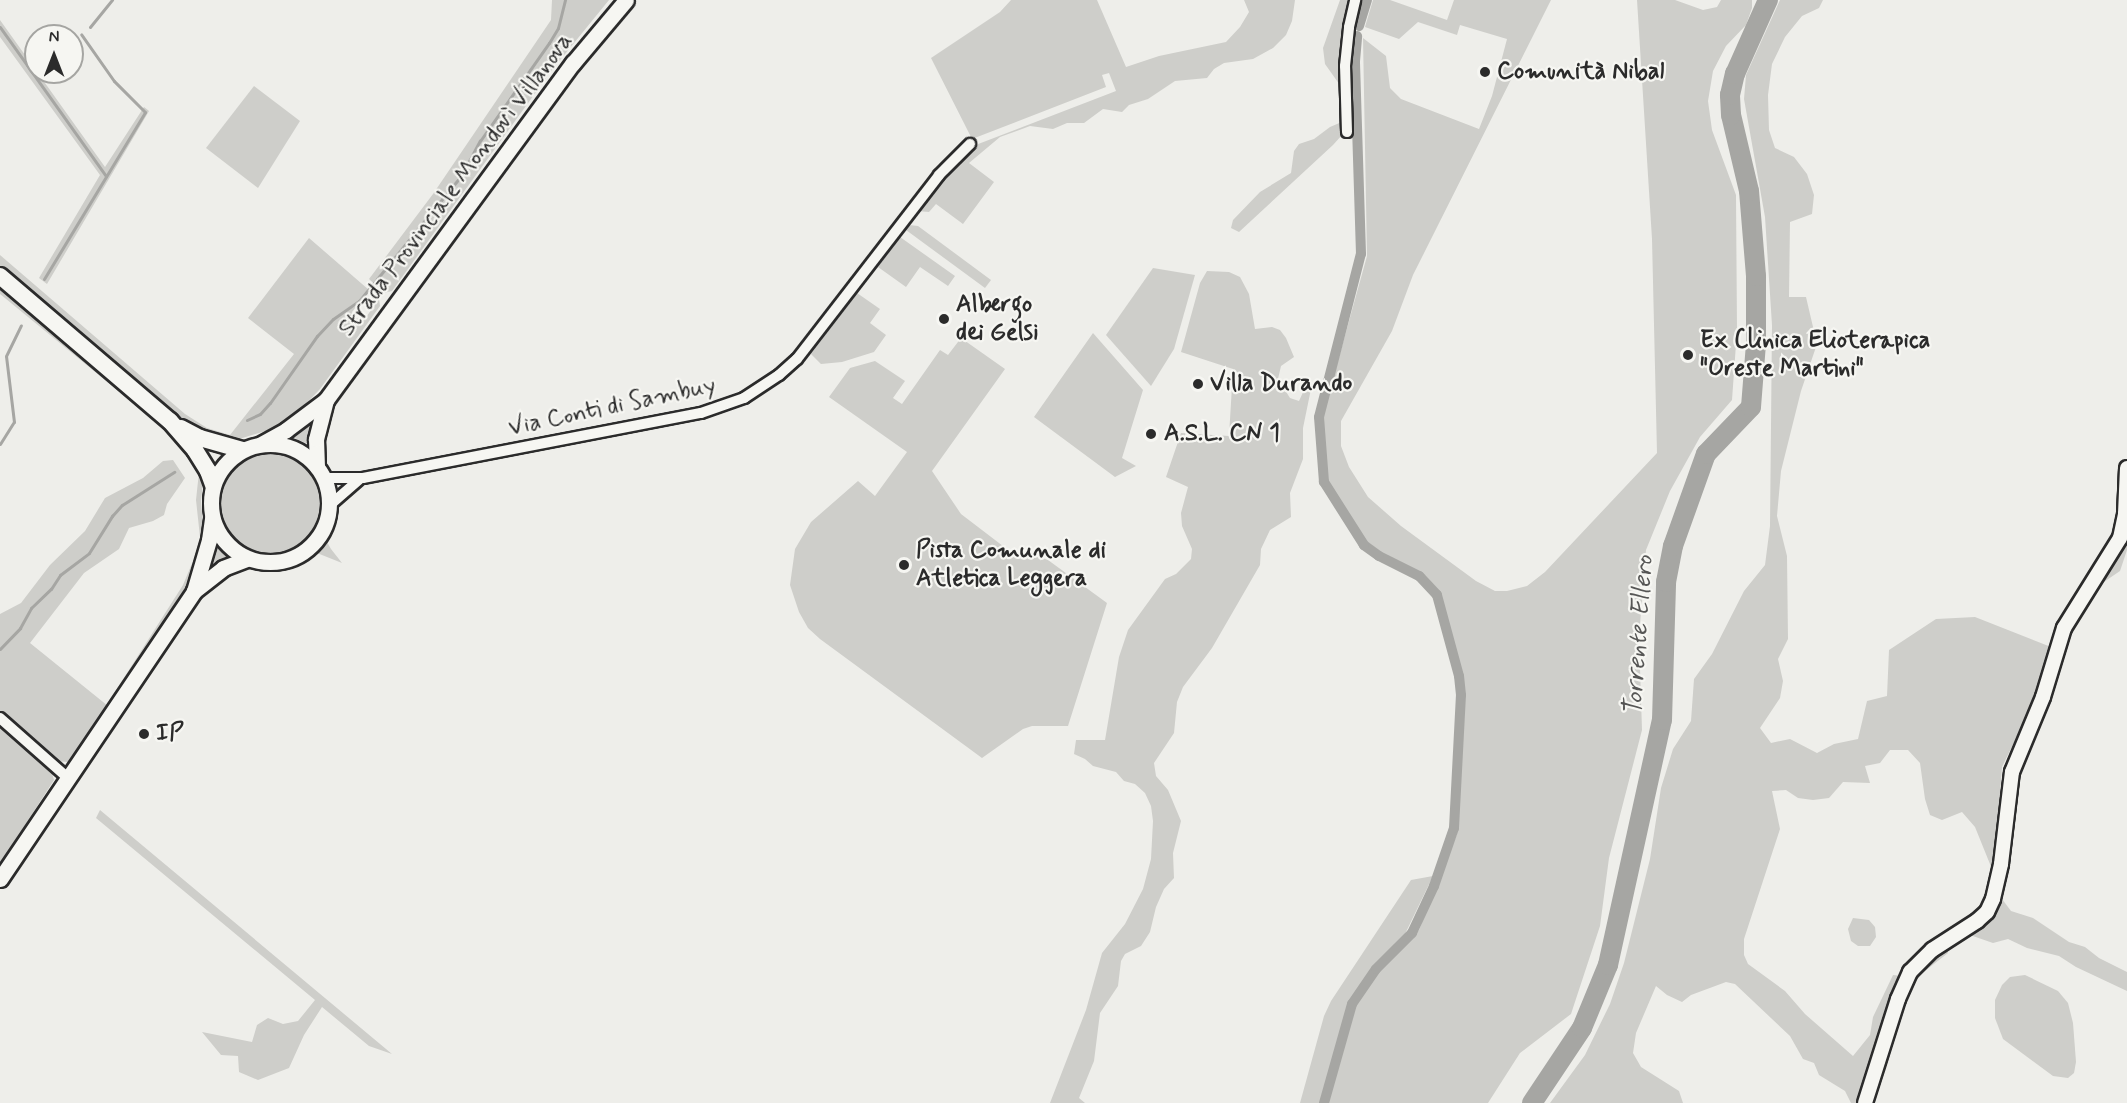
<!DOCTYPE html>
<meta charset="utf-8">
<style>
body{margin:0}
#map{position:relative;width:2127px;height:1103px;overflow:hidden;background:#eeeeea;font-family:Mynerve,sans-serif}
div>[style]{position:absolute}
[style*='--x']{left:calc(var(--x)*1px);top:calc(var(--y)*1px);width:calc(var(--w)*1px);rotate:calc(var(--a)*1deg)}
.green>*{inset:0;background:#cececa}
.round{border-radius:50%}
.stream>*{height:3px;margin:-1.5px;padding:0 1.5px;transform-origin:1.5px;border-radius:1.5px;background:#a6a6a3}
.canal>*{height:10px;margin:-5px;padding:0 5px;transform-origin:5px;border-radius:5px;background:#a6a6a3}
.river>*{height:20px;margin:-10px;padding:0 10px;transform-origin:10px;border-radius:10px;background:#a6a6a3}
.roads{filter:drop-shadow(2px 0 #2b2b2b) drop-shadow(-2px 0 #2b2b2b) drop-shadow(0 2px #2b2b2b) drop-shadow(0 -2px #2b2b2b)}
.minor>*{height:10px;margin:-5px;padding:0 5px;transform-origin:5px;border-radius:5px;background:#f6f6f2}
.tertiary>*{height:14px;margin:-7px;padding:0 7px;transform-origin:7px;border-radius:7px;background:#f6f6f2}
.secondary>*{height:15px;margin:-7.5px;padding:0 7.5px;transform-origin:7.5px;border-radius:7.5px;background:#f6f6f2}
.secondary>.ring{margin:-7.5px;padding:0;box-sizing:content-box;background:none;border:15px solid #f6f6f2;border-radius:50%}
.trunk>*{height:16px;margin:-8px;padding:0 8px;transform-origin:8px;border-radius:8px;background:#f6f6f2}
.dots>*{width:16px;height:16px;translate:-50% -50%;box-sizing:border-box;border:3px solid #f6f6f2;border-radius:50%}
span{translate:-50% -50%;white-space:nowrap;text-align:center;line-height:1.15;-webkit-text-stroke:4.5px #f6f6f2;paint-order:stroke}
.poi-label{font-size:24px;color:#2b2b2b;font-weight:700}
.left{translate:0 -50%;text-align:left}
.street-label{font-size:24px;color:#2b2b2b}
.water-label{font-size:26px;color:#565655;font-style:italic}
.north{position:absolute;left:24px;top:24px;width:60px;height:60px;box-sizing:border-box;background:#f6f6f2;border:2px solid #a5a5a2;border-radius:50%;rotate:0deg;font-size:16px;font-weight:700;line-height:24px;text-align:center;color:#2b2b2b}
.north::after{content:'';display:block;margin:auto;width:21px;height:27px;background:#2b2b2b;clip-path:polygon(50% 0,100% 100%,50% 72%,0 100%)}
</style>
<div id="map">
<div class="green">
<div style="clip-path:polygon(552px 0,609px 0,552px 70px,392px 291px,384px 293px,369px 279px,433px 194px,551px 20px)"></div>
<div style="clip-path:polygon(1011px 0,1097px 0,1126px 67px,1159px 56px,1226px 42px,1240px 27px,1249px 12px,1244px 0,1295px 0,1292px 21px,1286px 35px,1273px 48px,1253px 59px,1224px 63px,1214px 69px,1207px 78px,1175px 81px,1148px 99px,1129px 105px,1122px 112px,1103px 109px,1084px 123px,1067px 123px,1053px 129px,1030px 126px,1000px 137px,969px 163px,994px 182px,963px 224px,936px 204px,929px 212px,917px 211px,946px 173px,973px 146px,1116px 91px,1109px 73px,1102px 75px,1106px 87px,972px 139px,931px 58px,1000px 12px)"></div>
<div style="clip-path:polygon(1340px 0,1351px 0,1342px 36px,1342px 88px,1325px 64px,1323px 48px)"></div>
<div style="clip-path:polygon(1373px 0,1390px 0,1447px 20px,1454px 0,1551px 0,1413px 275px,1392px 331px,1341px 421px,1341px 446px,1349px 467px,1368px 497px,1401px 526px,1476px 581px,1495px 591px,1507px 591px,1527px 586px,1545px 572px,1657px 453px,1652px 239px,1637px 0,1675px 0,1703px 10px,1717px 7px,1721px 0,1752px 0,1752px 8px,1746px 25px,1726px 46px,1713px 71px,1708px 101px,1712px 130px,1736px 195px,1737px 330px,1732px 400px,1700px 437px,1670px 491px,1646px 550px,1639px 637px,1642px 730px,1609px 858px,1600px 926px,1571px 1014px,1520px 1053px,1488px 1103px,1328px 1103px,1355px 1005px,1380px 971px,1419px 930px,1457px 834px,1465px 704px,1462px 672px,1439px 591px,1426px 576px,1386px 556px,1368px 542px,1356px 529px,1328px 480px,1322px 431px,1323px 415px,1367px 256px,1363px 38px,1386px 56px,1390px 88px,1401px 99px,1479px 129px,1492px 96px,1507px 39px,1460px 25px,1457px 35px,1418px 22px,1399px 39px,1365px 27px)"></div>
<div style="clip-path:polygon(1780px 0,1823px 0,1819px 8px,1802px 16px,1785px 37px,1772px 64px,1768px 95px,1769px 130px,1775px 148px,1794px 157px,1807px 174px,1814px 195px,1812px 214px,1790px 222px,1789px 297px,1806px 297px,1817px 344px,1801px 391px,1781px 471px,1777px 516px,1787px 556px,1788px 639px,1778px 659px,1783px 681px,1780px 698px,1760px 728px,1771px 743px,1790px 739px,1817px 753px,1834px 744px,1858px 739px,1867px 701px,1887px 696px,1889px 650px,1936px 619px,1975px 617px,2051px 647px,2041px 687px,2002px 767px,1994px 874px,1975px 827px,1962px 812px,1942px 820px,1930px 815px,1925px 799px,1920px 763px,1908px 750px,1890px 750px,1880px 763px,1865px 766px,1870px 783px,1843px 782px,1829px 798px,1813px 800px,1798px 798px,1786px 790px,1772px 791px,1780px 829px,1744px 939px,1744px 955px,1748px 964px,1785px 991px,1805px 1014px,1853px 1056px,1870px 1035px,1873px 1017px,1893px 975px,1902px 976px,1860px 1103px,1851px 1103px,1845px 1091px,1819px 1075px,1814px 1063px,1803px 1059px,1790px 1036px,1735px 984px,1726px 982px,1691px 995px,1682px 1002px,1667px 995px,1656px 986px,1636px 1033px,1633px 1053px,1641px 1067px,1679px 1091px,1683px 1103px,1550px 1103px,1585px 1055px,1610px 1004px,1624px 963px,1650px 859px,1661px 788px,1673px 749px,1691px 721px,1694px 679px,1712px 654px,1744px 591px,1765px 565px,1770px 526px,1772px 325px,1765px 217px,1744px 99px,1746px 75px)"></div>
<div style="clip-path:polygon(0 20px,105px 167px,144px 107px,149px 111px,47px 284px,39px 278px,100px 175px,0 37px)"></div>
<div style="clip-path:polygon(254px 86px,300px 121px,258px 188px,206px 148px)"></div>
<div style="clip-path:polygon(1344px 121px,1342px 135px,1333px 145px,1239px 232px,1231px 228px,1233px 220px,1260px 192px,1291px 173px,1294px 151px,1299px 144px,1314px 139px,1330px 127px)"></div>
<div style="clip-path:polygon(909px 225px,918px 226px,991px 280px,985px 288px,906px 230px)"></div>
<div style="clip-path:polygon(900px 237px,955px 276px,948px 286px,920px 267px,906px 287px,878px 267px)"></div>
<div style="clip-path:polygon(309px 238px,369px 290px,352px 312px,355px 318px,364px 320px,379px 299px,380px 306px,320px 389px,298px 412px,275px 428px,236px 440px,214px 437px,185px 422px,0 266px,0 255px,185px 414px,207px 428px,230px 435px,294px 354px,248px 318px)"></div>
<div style="clip-path:polygon(1153px 268px,1195px 275px,1174px 349px,1151px 386px,1106px 335px)"></div>
<div style="clip-path:polygon(1207px 271px,1229px 272px,1240px 277px,1249px 294px,1255px 329px,1272px 327px,1280px 330px,1286px 338px,1294px 357px,1281px 366px,1278px 379px,1290px 398px,1299px 401px,1305px 388px,1312px 384px,1303px 428px,1303px 459px,1290px 493px,1291px 517px,1270px 530px,1261px 549px,1260px 565px,1212px 648px,1183px 687px,1177px 702px,1174px 733px,1154px 763px,1156px 776px,1168px 790px,1181px 821px,1173px 853px,1174px 878px,1164px 889px,1156px 907px,1150px 932px,1141px 946px,1125px 954px,1121px 961px,1118px 986px,1100px 1013px,1094px 1061px,1079px 1098px,1085px 1103px,1050px 1103px,1086px 1010px,1102px 953px,1125px 924px,1143px 889px,1151px 859px,1153px 821px,1151px 806px,1145px 793px,1135px 784px,1124px 781px,1116px 772px,1093px 766px,1085px 759px,1074px 754px,1076px 740px,1105px 740px,1119px 657px,1128px 630px,1165px 579px,1176px 574px,1191px 559px,1192px 549px,1182px 526px,1181px 513px,1188px 487px,1166px 477px,1181px 433px,1229px 436px,1233px 369px,1181px 352px,1200px 283px)"></div>
<div style="clip-path:polygon(0 285px,167px 426px,199px 463px,203px 482px,201px 501px,204px 539px,189px 582px,115px 696px,113px 695px,183px 585px,193px 561px,200px 537px,196px 500px,199px 472px,190px 456px,172px 435px,0 294px)"></div>
<div style="clip-path:polygon(857px 293px,880px 309px,870px 323px,886px 335px,874px 352px,842px 362px,821px 364px,811px 354px)"></div>
<div style="clip-path:polygon(1093px 333px,1143px 390px,1122px 458px,1136px 466px,1115px 477px,1034px 417px)"></div>
<div style="clip-path:polygon(961px 338px,1005px 369px,932px 471px,961px 514px,1016px 556px,1026px 552px,1048px 560px,1107px 603px,1068px 726px,1032px 726px,1023px 729px,982px 758px,820px 639px,808px 628px,799px 612px,790px 585px,795px 549px,811px 522px,858px 481px,875px 496px,907px 452px,829px 397px,850px 368px,875px 361px,905px 381px,893px 398px,902px 404px,940px 350px,948px 355px)"></div>
<div style="clip-path:polygon(316px 413px,310px 445px,288px 435px)"></div>
<div class="round" style="left:219px;top:453px;width:102px;height:102px"></div>
<div style="clip-path:polygon(173px 460px,185px 478px,167px 504px,164px 515px,153px 521px,129px 528px,119px 549px,84px 573px,30px 643px,108px 706px,72px 758px,68px 762px,55px 761px,0 714px,0 614px,21px 603px,50px 565px,85px 531px,105px 498px,143px 478px,163px 461px)"></div>
<div style="clip-path:polygon(2127px 530px,2127px 550px,2120px 571px,2095px 588px)"></div>
<div style="clip-path:polygon(327px 542px,331px 549px,342px 563px,317px 553px)"></div>
<div style="clip-path:polygon(214px 543px,228px 557px,204px 575px)"></div>
<div style="clip-path:polygon(0 724px,51px 770px,54px 780px,0 864px)"></div>
<div style="clip-path:polygon(100px 810px,392px 1054px,369px 1046px,322px 1007px,304px 1035px,289px 1068px,258px 1080px,239px 1072px,238px 1056px,221px 1055px,202px 1032px,252px 1042px,257px 1025px,268px 1018px,283px 1024px,298px 1021px,315px 1000px,96px 818px)"></div>
<div style="clip-path:polygon(1433px 876px,1405px 934px,1373px 966px,1350px 1000px,1320px 1103px,1300px 1103px,1324px 1016px,1331px 1001px,1411px 880px)"></div>
<div style="clip-path:polygon(1999px 895px,2011px 911px,2033px 918px,2069px 942px,2085px 947px,2099px 958px,2127px 972px,2127px 991px,2076px 967px,2059px 956px,2027px 948px,2008px 939px,1993px 943px,1967px 934px)"></div>
<div style="clip-path:polygon(1853px 918px,1869px 920px,1875px 927px,1876px 937px,1870px 946px,1858px 946px,1851px 941px,1848px 929px)"></div>
<div style="clip-path:polygon(1946px 946px,1948px 953px,1921px 974px,1908px 989px,1886px 1069px,1873px 1103px,1870px 1103px,1910px 979px)"></div>
<div style="clip-path:polygon(2025px 975px,2058px 991px,2068px 1003px,2073px 1023px,2076px 1062px,2074px 1073px,2068px 1078px,2053px 1076px,2003px 1039px,1995px 1018px,1995px 1000px,2002px 985px,2010px 977px)"></div>
</div>
<div class="stream">
<div style="--x:0;--y:27;--w:183;--a:54.6"></div>
<div style="--x:90;--y:27;--w:35;--a:-51"></div>
<div style="--x:44;--y:279;--w:195;--a:-58.8"></div>
<div style="--x:145;--y:112;--w:44;--a:-135"></div>
<div style="--x:114;--y:81;--w:57;--a:-125.1"></div>
<div style="--x:247;--y:420;--w:14;--a:-25"></div>
<div style="--x:260;--y:414;--w:15;--a:-48"></div>
<div style="--x:270;--y:403;--w:82;--a:-55"></div>
<div style="--x:317;--y:336;--w:23;--a:-47"></div>
<div style="--x:333;--y:319;--w:32;--a:-35"></div>
<div style="--x:359;--y:301;--w:161;--a:-50.8"></div>
<div style="--x:461;--y:176;--w:40;--a:-62"></div>
<div style="--x:480;--y:141;--w:120;--a:-54.9"></div>
<div style="--x:549;--y:43;--w:17;--a:-59"></div>
<div style="--x:558;--y:28;--w:29;--a:-76"></div>
<div style="--x:0;--y:444;--w:26;--a:-58"></div>
<div style="--x:14;--y:422;--w:66;--a:-96.9"></div>
<div style="--x:6;--y:356;--w:34;--a:-64"></div>
<div style="--x:0;--y:649;--w:29;--a:-46"></div>
<div style="--x:20;--y:628;--w:23;--a:-61"></div>
<div style="--x:31;--y:608;--w:28;--a:-44"></div>
<div style="--x:51;--y:589;--w:17;--a:-57"></div>
<div style="--x:60;--y:575;--w:36;--a:-37"></div>
<div style="--x:89;--y:553;--w:44;--a:-58.1"></div>
<div style="--x:112;--y:516;--w:15;--a:-48"></div>
<div style="--x:122;--y:505;--w:62;--a:-32.4"></div>
</div>
<div class="canal">
<div style="--x:1359;--y:26;--w:27;--a:-73"></div>
<div style="--x:1324;--y:1103;--w:103;--a:-74.2"></div>
<div style="--x:1352;--y:1004;--w:42;--a:-55.6"></div>
<div style="--x:1376;--y:969;--w:51;--a:-45"></div>
<div style="--x:1412;--y:933;--w:52;--a:-64.9"></div>
<div style="--x:1434;--y:886;--w:61;--a:-71"></div>
<div style="--x:1454;--y:828;--w:133;--a:-87"></div>
<div style="--x:1461;--y:695;--w:19;--a:-96"></div>
<div style="--x:1459;--y:676;--w:84;--a:-105.2"></div>
<div style="--x:1437;--y:595;--w:26;--a:-133"></div>
<div style="--x:1419;--y:576;--w:45;--a:-153.4"></div>
<div style="--x:1379;--y:556;--w:19;--a:-144"></div>
<div style="--x:1364;--y:545;--w:75;--a:-122.4"></div>
<div style="--x:1324;--y:482;--w:65;--a:-94.4"></div>
<div style="--x:1319;--y:417;--w:168;--a:-75.6"></div>
<div style="--x:1361;--y:254;--w:193;--a:-91.8"></div>
<div style="--x:1355;--y:61;--w:25;--a:-85"></div>
</div>
<div class="river">
<div style="--x:1532;--y:1103;--w:90;--a:-56.3"></div>
<div style="--x:1582;--y:1028;--w:68;--a:-67.6"></div>
<div style="--x:1608;--y:965;--w:251;--a:-77.6"></div>
<div style="--x:1662;--y:720;--w:138;--a:-88.3"></div>
<div style="--x:1666;--y:582;--w:37;--a:-79"></div>
<div style="--x:1673;--y:546;--w:98;--a:-70.3"></div>
<div style="--x:1706;--y:454;--w:65;--a:-46.2"></div>
<div style="--x:1751;--y:407;--w:64;--a:-85.5"></div>
<div style="--x:1756;--y:343;--w:67;--a:-90"></div>
<div style="--x:1756;--y:276;--w:85;--a:-94.7"></div>
<div style="--x:1749;--y:191;--w:78;--a:-103.3"></div>
<div style="--x:1731;--y:115;--w:20;--a:-93"></div>
<div style="--x:1730;--y:95;--w:22;--a:-77"></div>
<div style="--x:1735;--y:74;--w:81;--a:-66"></div>
</div>
<div class="roads">
<div class="minor">
<div style="--x:1347;--y:132;--w:66;--a:-91.7"></div>
<div style="--x:1345;--y:66;--w:39;--a:-84"></div>
<div style="--x:1349;--y:27;--w:28;--a:-77"></div>
<div style="--x:324;--y:478;--w:39;--a:0"></div>
<div style="--x:363;--y:478;--w:344;--a:-10.9"></div>
<div style="--x:701;--y:413;--w:46;--a:-19.2"></div>
<div style="--x:744;--y:398;--w:42;--a:-33.3"></div>
<div style="--x:779;--y:375;--w:24;--a:-42"></div>
<div style="--x:797;--y:359;--w:232;--a:-52.3"></div>
<div style="--x:939;--y:175;--w:44;--a:-45"></div>
<div style="--x:330;--y:505;--w:38;--a:-41"></div>
<div style="--x:0;--y:718;--w:91;--a:41.4"></div>
</div>
<div class="tertiary">
<div style="--x:1865;--y:1103;--w:109;--a:-72.4"></div>
<div style="--x:1898;--y:999;--w:30;--a:-66"></div>
<div style="--x:1910;--y:972;--w:31;--a:-45"></div>
<div style="--x:1932;--y:950;--w:54;--a:-32.8"></div>
<div style="--x:1977;--y:921;--w:13;--a:-42"></div>
<div style="--x:1987;--y:912;--w:14;--a:-65"></div>
<div style="--x:1993;--y:899;--w:36;--a:-77"></div>
<div style="--x:2001;--y:864;--w:93;--a:-83.2"></div>
<div style="--x:2012;--y:772;--w:81;--a:-67.5"></div>
<div style="--x:2043;--y:697;--w:72;--a:-73.1"></div>
<div style="--x:2064;--y:628;--w:106;--a:-58.1"></div>
<div style="--x:2120;--y:538;--w:25;--a:-78"></div>
<div style="--x:2125;--y:514;--w:46;--a:-87.5"></div>
</div>
<div class="secondary">
<div class="ring" style="left:211px;top:444px;width:103px;height:103px"></div>
<div style="--x:261;--y:444;--w:29;--a:-29"></div>
<div style="--x:286;--y:430;--w:50;--a:-36.9"></div>
<div style="--x:326;--y:400;--w:418;--a:-53.8"></div>
<div style="--x:573;--y:63;--w:82;--a:-49.9"></div>
<div style="--x:317;--y:467;--w:28;--a:-92"></div>
<div style="--x:316;--y:439;--w:40;--a:-75.6"></div>
<div style="--x:194;--y:591;--w:37;--a:-38"></div>
<div style="--x:223;--y:568;--w:26;--a:-21"></div>
<div style="--x:0;--y:879;--w:347;--a:-56"></div>
<div style="--x:194;--y:591;--w:53;--a:-73.6"></div>
<div style="--x:209;--y:540;--w:22;--a:-82"></div>
</div>
<div class="trunk">
<div style="--x:0;--y:276;--w:223;--a:40.5"></div>
<div style="--x:170;--y:421;--w:38;--a:49"></div>
<div style="--x:195;--y:450;--w:25;--a:58"></div>
<div style="--x:208;--y:471;--w:15;--a:70"></div>
<div style="--x:181;--y:428;--w:21;--a:28"></div>
<div style="--x:200;--y:438;--w:44;--a:15.9"></div>
</div>
</div>
<div class="dots">
<div style="left:1485px;top:72px;background:#2b2b2b"></div>
<div style="left:944px;top:319px;background:#2b2b2b"></div>
<div style="left:1688px;top:355px;background:#2b2b2b"></div>
<div style="left:1198px;top:384px;background:#2b2b2b"></div>
<div style="left:1151px;top:434px;background:#2b2b2b"></div>
<div style="left:904px;top:565px;background:#2b2b2b"></div>
<div style="left:144px;top:734px;background:#2b2b2b"></div>
</div>
<div class="poi-label">
<span class="left" style="left:1497px;top:72px">Comunità Nibal</span>
<span class="left" style="left:956px;top:319px">Albergo<br>dei Gelsi</span>
<span class="left" style="left:1700px;top:355px">Ex Clinica Elioterapica<br>"Oreste Martini"</span>
<span class="left" style="left:1210px;top:384px">Villa Durando</span>
<span class="left" style="left:1164px;top:434px">A.S.L. CN 1</span>
<span class="left" style="left:916px;top:565px">Pista Comunale di<br>Atletica Leggera</span>
<span class="left" style="left:156px;top:734px">IP</span>
</div>
<div class="street-label">
<span style="left:456px;top:185px;rotate:-53deg">Strada Provinciale Mondovì Villanova</span>
<span style="left:612px;top:407px;rotate:-12deg">Via Conti di Sambuy</span>
</div>
<div class="water-label">
<span style="left:1640px;top:636px;rotate:-86deg">Torrente Ellero</span>
</div>
<div class="north">N</div>
</div>
